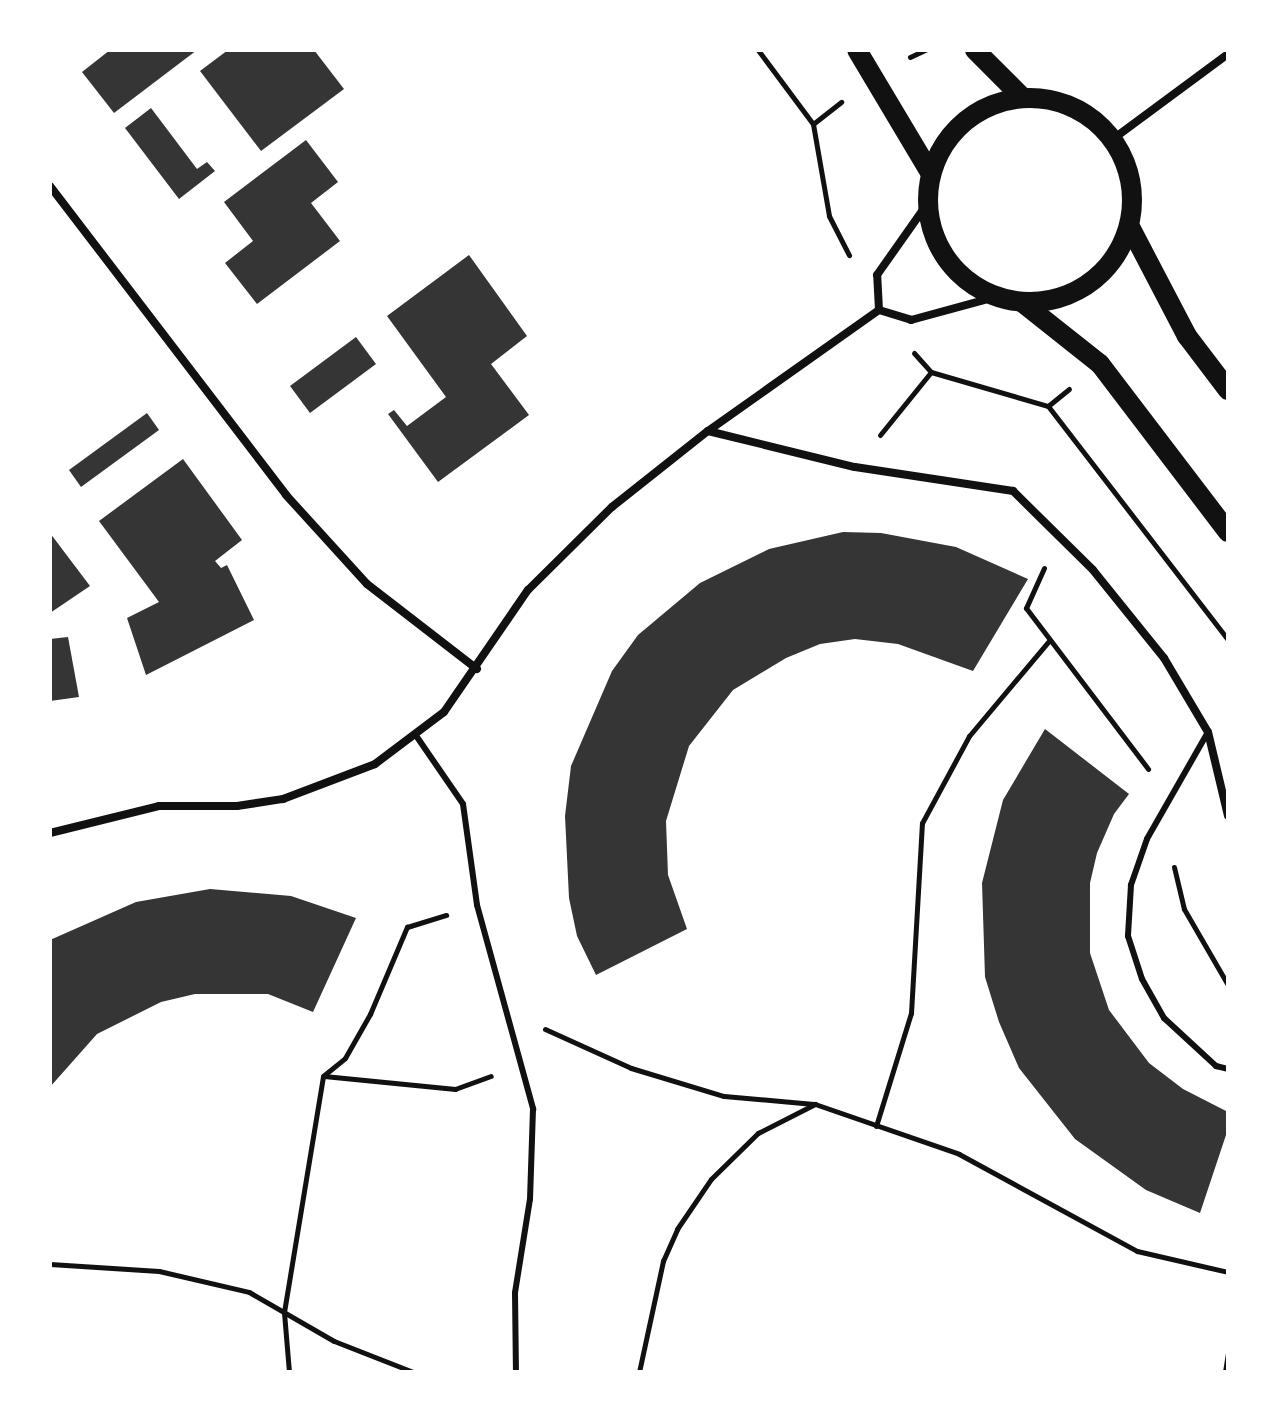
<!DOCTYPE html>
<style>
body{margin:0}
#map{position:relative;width:1278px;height:1422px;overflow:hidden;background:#fff;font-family:Quicksand,sans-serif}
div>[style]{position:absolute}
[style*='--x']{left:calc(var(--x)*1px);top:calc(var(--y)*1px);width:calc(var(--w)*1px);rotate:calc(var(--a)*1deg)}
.building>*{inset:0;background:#353535}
.path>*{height:5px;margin:-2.5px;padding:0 2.5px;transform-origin:2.5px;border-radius:2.5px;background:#111}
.service>*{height:6px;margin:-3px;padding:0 3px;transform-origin:3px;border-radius:3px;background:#111}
.minor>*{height:8px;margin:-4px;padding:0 4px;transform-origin:4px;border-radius:4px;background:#111}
.primary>*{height:20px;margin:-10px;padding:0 10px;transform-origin:10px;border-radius:10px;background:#111}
.primary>.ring{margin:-10px;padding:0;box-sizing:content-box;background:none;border:20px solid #111;border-radius:50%}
span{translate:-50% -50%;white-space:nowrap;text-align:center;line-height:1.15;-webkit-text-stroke:7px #fff;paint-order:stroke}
.frame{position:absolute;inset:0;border:52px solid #fff;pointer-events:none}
</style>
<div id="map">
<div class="building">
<div style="clip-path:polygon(110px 50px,197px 50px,114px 113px,82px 72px)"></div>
<div style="clip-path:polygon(228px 50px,314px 50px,344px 89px,261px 151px,200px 71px)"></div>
<div style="clip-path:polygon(151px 108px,197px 169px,207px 162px,215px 171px,179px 199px,125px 128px)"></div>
<div style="clip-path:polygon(306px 140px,338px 182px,311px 203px,340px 241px,257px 304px,225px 263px,253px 241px,224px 202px)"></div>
<div style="clip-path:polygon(469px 255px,527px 336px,491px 364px,529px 415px,438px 482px,388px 414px,394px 410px,407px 426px,446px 397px,387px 316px)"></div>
<div style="clip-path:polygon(356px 337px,376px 364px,310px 413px,290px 386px)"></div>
<div style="clip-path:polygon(147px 413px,159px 430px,81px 487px,69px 470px)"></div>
<div style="clip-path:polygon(183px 459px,242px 540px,215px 561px,221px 568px,227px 565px,254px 620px,146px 675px,127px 618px,159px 602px,99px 521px)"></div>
<div style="clip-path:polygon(843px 532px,881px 533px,956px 547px,1028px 579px,973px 671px,898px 644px,855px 639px,820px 644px,786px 658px,733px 690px,689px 746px,666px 821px,668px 875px,687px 929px,596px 975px,577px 936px,569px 898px,565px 816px,571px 766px,612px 671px,638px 635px,700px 583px,769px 549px)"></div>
<div style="clip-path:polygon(50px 533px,90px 586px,50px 613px)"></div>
<div style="clip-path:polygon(68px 637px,79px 697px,50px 701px,50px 639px)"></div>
<div style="clip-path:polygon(1045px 729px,1129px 794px,1114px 814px,1097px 853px,1090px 883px,1090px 953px,1109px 1010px,1149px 1063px,1183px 1089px,1228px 1112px,1228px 1129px,1200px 1213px,1146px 1190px,1075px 1139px,1019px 1068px,999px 1022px,985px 977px,982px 883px,1003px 800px)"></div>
<div style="clip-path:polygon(210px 889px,291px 896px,356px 918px,313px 1012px,268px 994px,195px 994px,161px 1002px,97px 1034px,50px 1087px,50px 940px,136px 902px)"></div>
</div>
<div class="path">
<div style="--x:758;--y:50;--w:92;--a:53.4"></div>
<div style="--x:813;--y:124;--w:93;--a:80.1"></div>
<div style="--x:829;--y:216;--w:44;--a:62.9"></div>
<div style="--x:910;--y:57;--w:17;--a:-25"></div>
<div style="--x:813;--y:124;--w:36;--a:-38"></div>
<div style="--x:914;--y:353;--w:25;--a:48"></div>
<div style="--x:931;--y:372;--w:122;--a:16.2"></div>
<div style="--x:1048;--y:406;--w:295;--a:52.4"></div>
<div style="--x:1048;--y:406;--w:27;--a:-39"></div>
<div style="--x:880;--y:435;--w:81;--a:-51"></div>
<div style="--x:1044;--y:568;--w:44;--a:114.2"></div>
<div style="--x:1026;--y:608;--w:202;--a:52.8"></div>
<div style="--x:1174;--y:867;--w:43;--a:76.6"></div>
<div style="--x:1184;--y:909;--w:88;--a:59.9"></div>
<div style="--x:545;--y:1029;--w:94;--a:24.4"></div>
<div style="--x:631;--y:1068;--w:97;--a:16.8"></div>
<div style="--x:724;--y:1096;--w:90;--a:5.1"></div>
<div style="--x:324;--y:1076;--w:132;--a:5.7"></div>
<div style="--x:455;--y:1089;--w:38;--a:-20"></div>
<div style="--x:876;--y:1126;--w:118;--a:-72.8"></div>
<div style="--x:911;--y:1013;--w:190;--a:-86.7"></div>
<div style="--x:922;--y:823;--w:99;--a:-61.6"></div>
<div style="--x:969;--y:736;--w:123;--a:-50"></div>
<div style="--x:50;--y:1264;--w:109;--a:3.7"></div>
<div style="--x:159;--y:1271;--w:92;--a:13.1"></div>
<div style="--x:249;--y:1292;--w:98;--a:30"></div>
<div style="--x:334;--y:1341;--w:85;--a:21.4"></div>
<div style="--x:289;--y:1372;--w:60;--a:-94.8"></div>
<div style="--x:284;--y:1312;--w:239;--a:-80.6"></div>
<div style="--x:323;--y:1076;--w:28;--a:-39"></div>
<div style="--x:345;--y:1058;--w:51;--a:-60.4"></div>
<div style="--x:370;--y:1014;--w:95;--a:-67"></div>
<div style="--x:407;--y:927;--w:41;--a:-17.1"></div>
<div style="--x:639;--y:1372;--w:114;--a:-77.8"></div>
<div style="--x:663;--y:1261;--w:35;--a:-66"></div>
<div style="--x:677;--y:1229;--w:60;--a:-55.8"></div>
<div style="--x:711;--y:1179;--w:66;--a:-44.4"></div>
<div style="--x:758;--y:1133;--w:64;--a:-27"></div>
<div style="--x:815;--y:1104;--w:152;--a:19.1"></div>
<div style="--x:959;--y:1154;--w:203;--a:28.6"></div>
<div style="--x:1137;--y:1251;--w:93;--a:13"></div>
<div style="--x:1225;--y:1372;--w:20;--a:-81"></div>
</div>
<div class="service">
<div style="--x:1208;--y:732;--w:123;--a:119.7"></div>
<div style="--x:1147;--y:839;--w:49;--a:109.2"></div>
<div style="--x:1131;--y:885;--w:51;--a:93.4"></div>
<div style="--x:1128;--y:936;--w:45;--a:72"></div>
<div style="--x:1142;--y:979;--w:45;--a:60.6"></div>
<div style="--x:1164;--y:1018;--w:71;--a:42.7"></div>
<div style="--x:1216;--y:1066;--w:12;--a:14"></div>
<div style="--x:417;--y:737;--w:81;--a:55.5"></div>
<div style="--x:463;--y:804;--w:102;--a:82.1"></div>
<div style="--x:477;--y:905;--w:212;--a:74.6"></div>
<div style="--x:533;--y:1109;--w:90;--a:91.9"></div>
<div style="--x:530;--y:1199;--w:95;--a:99.1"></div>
<div style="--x:515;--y:1293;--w:79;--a:89.3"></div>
</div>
<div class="minor">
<div style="--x:1113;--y:139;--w:143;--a:-36.5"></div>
<div style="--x:50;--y:186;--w:389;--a:52.6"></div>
<div style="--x:286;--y:495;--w:120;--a:47.7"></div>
<div style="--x:367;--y:584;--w:139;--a:37.7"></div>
<div style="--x:879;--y:310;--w:35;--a:-93"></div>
<div style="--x:877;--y:275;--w:87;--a:-54.8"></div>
<div style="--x:879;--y:310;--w:34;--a:17"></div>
<div style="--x:911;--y:320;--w:87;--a:-15.3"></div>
<div style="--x:708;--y:431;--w:151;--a:13.8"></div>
<div style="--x:855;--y:467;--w:160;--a:8.6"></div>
<div style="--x:1013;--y:491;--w:112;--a:44.6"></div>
<div style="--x:1093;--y:570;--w:113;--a:51.1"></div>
<div style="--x:1164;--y:658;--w:86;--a:59.3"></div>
<div style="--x:1208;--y:732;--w:86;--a:76.6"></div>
<div style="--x:50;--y:833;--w:112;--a:-13.9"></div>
<div style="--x:159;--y:806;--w:78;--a:0"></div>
<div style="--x:237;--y:806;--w:47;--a:-8.7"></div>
<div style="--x:283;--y:799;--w:98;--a:-20.8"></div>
<div style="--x:375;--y:764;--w:86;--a:-37"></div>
<div style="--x:444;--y:712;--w:148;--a:-55.5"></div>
<div style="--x:528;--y:590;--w:118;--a:-44.7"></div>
<div style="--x:612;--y:507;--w:122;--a:-38.4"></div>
<div style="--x:708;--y:431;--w:209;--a:-35.3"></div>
</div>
<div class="primary">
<div style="--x:857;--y:50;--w:144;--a:59.2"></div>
<div style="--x:975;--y:50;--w:68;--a:45"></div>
<div class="ring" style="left:928px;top:98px;width:184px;height:184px"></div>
<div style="--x:1130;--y:227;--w:123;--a:62.4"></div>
<div style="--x:1187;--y:336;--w:68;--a:52.8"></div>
<div style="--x:1023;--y:303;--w:98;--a:38.4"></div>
<div style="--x:1100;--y:364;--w:211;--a:52.7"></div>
</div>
<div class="frame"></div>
</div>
